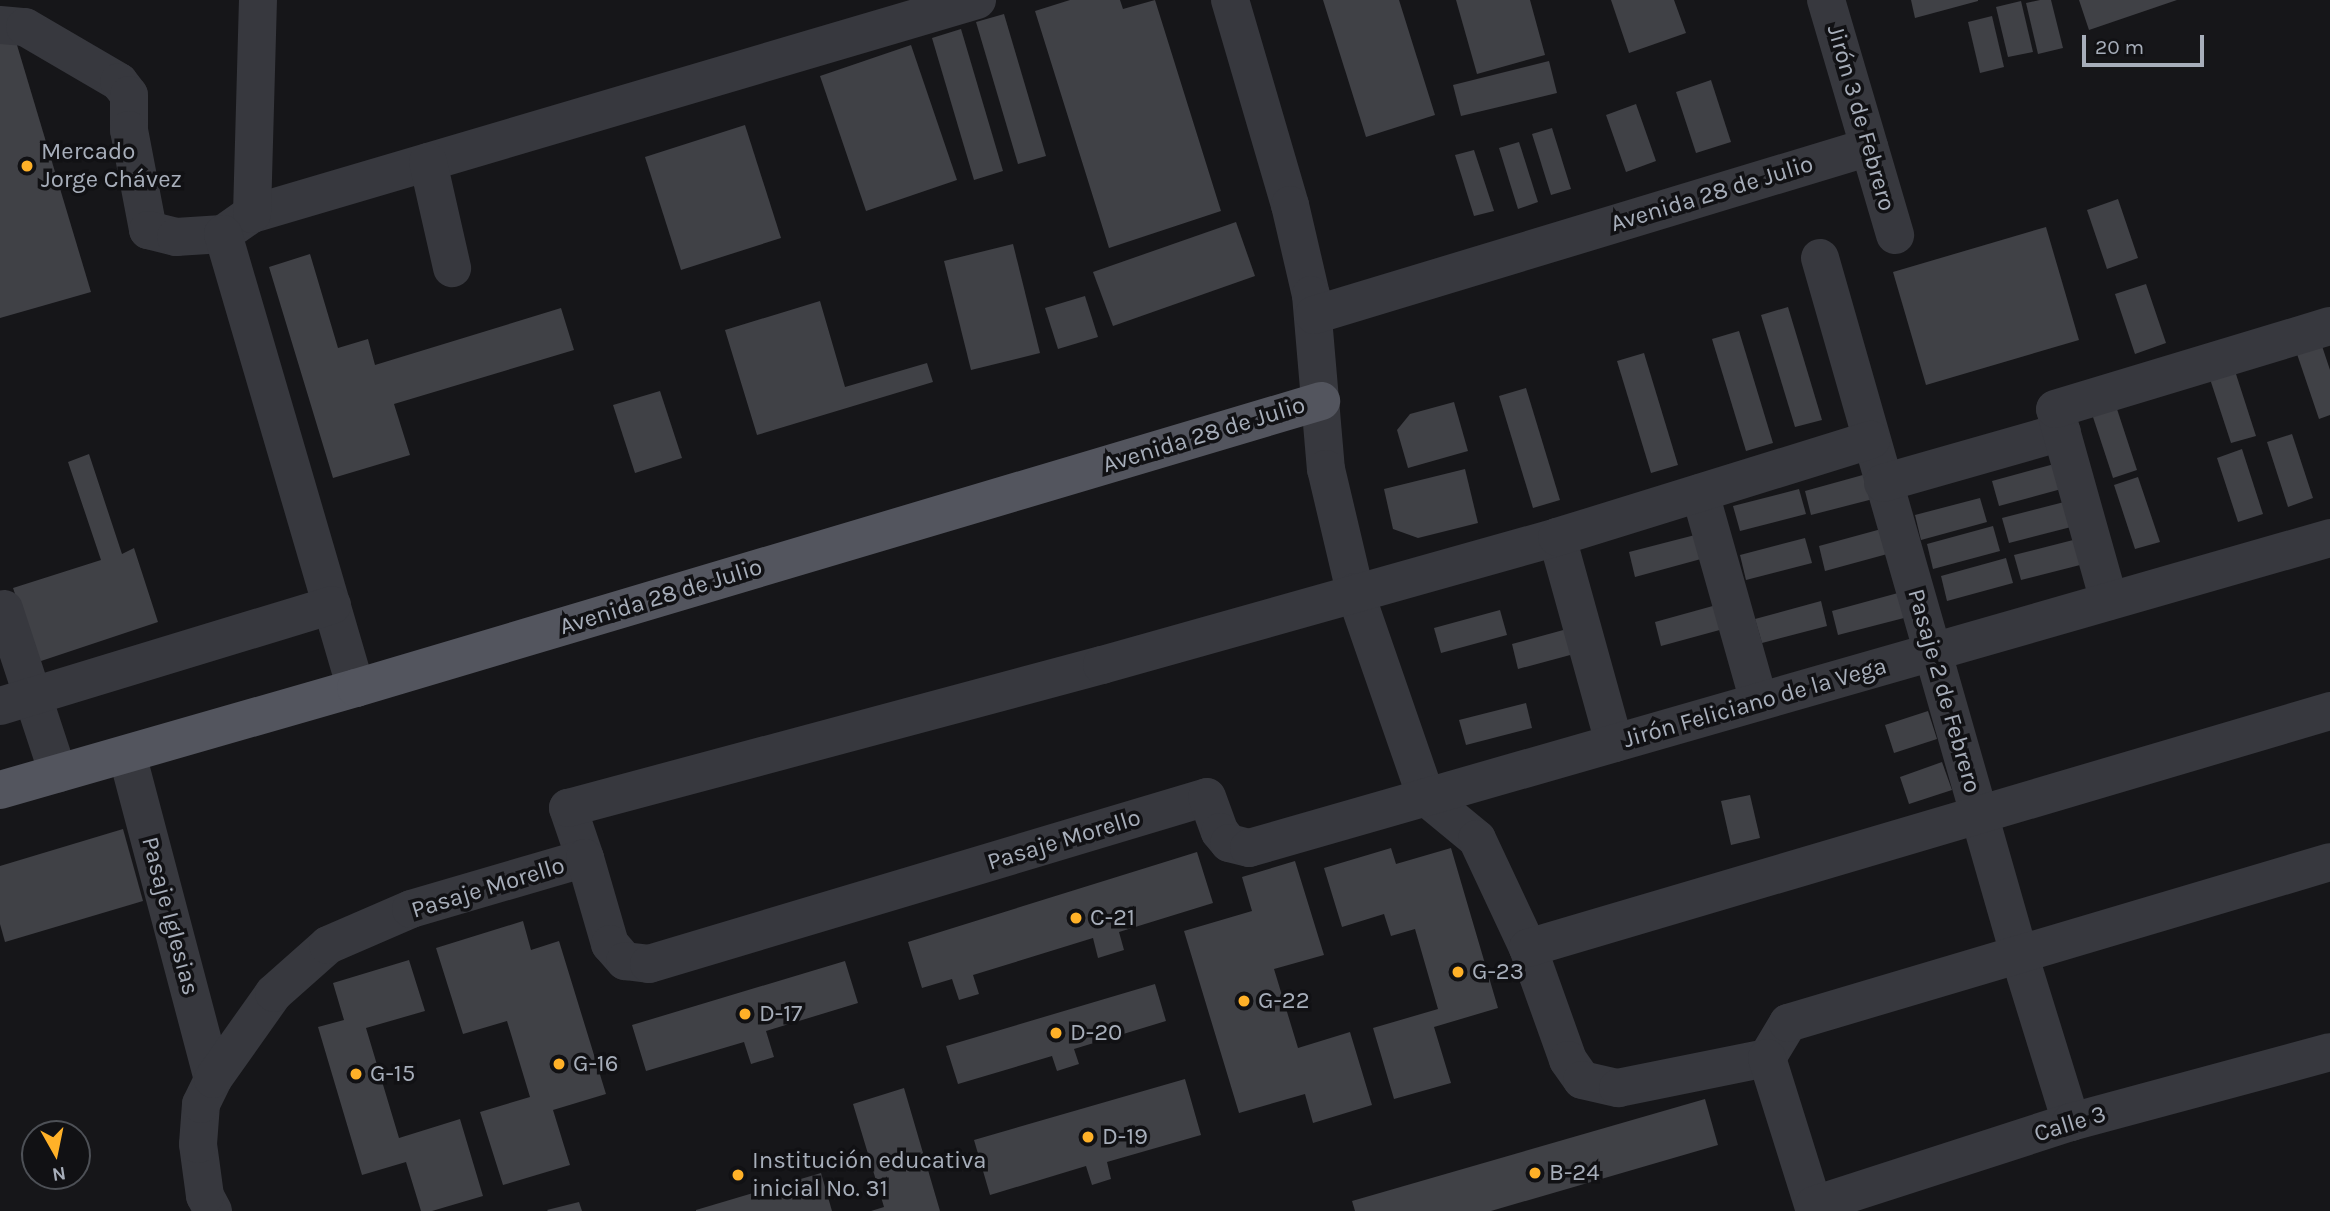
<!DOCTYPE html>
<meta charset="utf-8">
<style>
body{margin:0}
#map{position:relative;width:2330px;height:1211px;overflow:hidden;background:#161619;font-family:Karla,sans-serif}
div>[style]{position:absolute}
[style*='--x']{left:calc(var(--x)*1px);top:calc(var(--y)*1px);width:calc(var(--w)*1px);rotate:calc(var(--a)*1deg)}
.building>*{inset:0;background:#404146}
.minor>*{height:38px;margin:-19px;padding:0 19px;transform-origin:19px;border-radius:19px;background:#37383e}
.major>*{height:38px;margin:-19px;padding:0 19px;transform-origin:19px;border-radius:19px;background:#53555e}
.dots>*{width:19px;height:19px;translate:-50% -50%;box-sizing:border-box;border:4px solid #111114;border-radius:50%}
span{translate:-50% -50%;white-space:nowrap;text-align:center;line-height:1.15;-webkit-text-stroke:7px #111114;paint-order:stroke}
.street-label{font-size:24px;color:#a7aeba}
.poi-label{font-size:24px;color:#a7aeba}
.left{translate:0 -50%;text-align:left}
.north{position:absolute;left:21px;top:1120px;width:70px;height:70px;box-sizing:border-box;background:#111114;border:2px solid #4d5056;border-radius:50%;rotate:171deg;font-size:19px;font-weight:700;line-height:28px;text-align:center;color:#a7aeba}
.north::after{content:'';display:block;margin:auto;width:24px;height:32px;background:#ffb128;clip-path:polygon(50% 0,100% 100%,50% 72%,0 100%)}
.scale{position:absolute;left:2082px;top:35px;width:122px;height:32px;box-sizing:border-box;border:4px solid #a7aeba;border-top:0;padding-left:9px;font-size:21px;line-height:24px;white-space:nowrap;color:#a7aeba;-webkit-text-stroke:5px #111114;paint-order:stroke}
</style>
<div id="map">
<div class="building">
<div style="clip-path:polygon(1070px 0,1120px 0,1123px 9px,1155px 0,1221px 211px,1109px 248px,1035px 11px)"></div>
<div style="clip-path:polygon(1323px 0,1399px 0,1435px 115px,1366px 137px)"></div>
<div style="clip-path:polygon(1456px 0,1530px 0,1545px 55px,1477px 74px)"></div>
<div style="clip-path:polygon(1611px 0,1674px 0,1686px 33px,1629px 53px)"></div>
<div style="clip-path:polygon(1911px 0,1978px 0,1978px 1px,1915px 18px)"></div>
<div style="clip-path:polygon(2040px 0,2051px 0,2063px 48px,2038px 54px,2026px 3px)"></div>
<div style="clip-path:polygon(2079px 0,2177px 0,2089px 30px)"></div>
<div style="clip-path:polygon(2021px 1px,2033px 52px,2008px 57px,1996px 7px)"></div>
<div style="clip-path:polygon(1004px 14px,1046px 156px,1018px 164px,976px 22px)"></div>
<div style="clip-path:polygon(1992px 16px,2004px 67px,1980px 73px,1968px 22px)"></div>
<div style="clip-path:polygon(961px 29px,1003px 171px,974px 180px,932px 38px)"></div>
<div style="clip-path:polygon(14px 35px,91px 292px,0 318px,0 39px)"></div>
<div style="clip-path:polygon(911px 45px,957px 180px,866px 211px,820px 76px)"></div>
<div style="clip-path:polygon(1549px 61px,1557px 93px,1461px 116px,1453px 85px)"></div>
<div style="clip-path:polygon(1711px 80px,1731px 142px,1696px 153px,1676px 92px)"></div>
<div style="clip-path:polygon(1636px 104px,1656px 161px,1626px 172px,1606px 115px)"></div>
<div style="clip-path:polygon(745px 125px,781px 238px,681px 270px,645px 157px)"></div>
<div style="clip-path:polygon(1552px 128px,1571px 189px,1551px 195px,1532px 134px)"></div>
<div style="clip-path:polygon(1519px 142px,1538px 202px,1518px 209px,1499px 148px)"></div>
<div style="clip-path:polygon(1474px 150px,1494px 211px,1474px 216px,1455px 155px)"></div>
<div style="clip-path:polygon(2118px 199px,2138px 258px,2107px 269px,2087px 210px)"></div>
<div style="clip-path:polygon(1236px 222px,1255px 276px,1113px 326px,1093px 272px)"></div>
<div style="clip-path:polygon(2046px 227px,2079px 340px,1926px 385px,1893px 272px)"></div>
<div style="clip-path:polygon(1013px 244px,1040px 353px,971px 370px,944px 261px)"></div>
<div style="clip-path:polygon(310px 254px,338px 348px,368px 339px,375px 365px,561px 308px,574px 350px,394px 404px,410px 455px,333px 478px,269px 267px)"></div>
<div style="clip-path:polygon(2146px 284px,2166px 343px,2135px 354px,2115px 294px)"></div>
<div style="clip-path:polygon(1085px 296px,1098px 337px,1058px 349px,1045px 308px)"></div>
<div style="clip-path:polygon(820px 301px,845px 387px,927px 363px,933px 382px,757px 435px,725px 330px)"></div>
<div style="clip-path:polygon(1788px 307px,1822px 420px,1795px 427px,1761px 315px)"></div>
<div style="clip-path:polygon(1739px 331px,1773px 443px,1746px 451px,1712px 339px)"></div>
<div style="clip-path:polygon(2322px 346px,2330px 370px,2330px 415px,2319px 419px,2297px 354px)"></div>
<div style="clip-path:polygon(1644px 353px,1678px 465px,1651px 473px,1617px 361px)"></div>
<div style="clip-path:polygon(2235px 371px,2256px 436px,2231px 443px,2210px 379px)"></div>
<div style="clip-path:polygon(1526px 388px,1560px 500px,1533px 508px,1499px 396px)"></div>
<div style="clip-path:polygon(660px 391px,682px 458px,635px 473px,613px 405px)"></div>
<div style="clip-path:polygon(1454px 402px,1468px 451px,1408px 468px,1397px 430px,1410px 414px)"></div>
<div style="clip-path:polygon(2116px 406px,2137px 470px,2113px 478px,2092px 414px)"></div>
<div style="clip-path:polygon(2292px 434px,2313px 498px,2288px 507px,2267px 442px)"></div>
<div style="clip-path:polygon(2242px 449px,2263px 514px,2238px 522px,2217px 458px)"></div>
<div style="clip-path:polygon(89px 454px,122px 554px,134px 548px,158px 622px,38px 662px,13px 588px,101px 560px,68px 462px)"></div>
<div style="clip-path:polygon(2058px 463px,2065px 488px,1999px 506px,1992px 481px)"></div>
<div style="clip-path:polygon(1465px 469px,1478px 523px,1418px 538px,1393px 529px,1384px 489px)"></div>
<div style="clip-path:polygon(1870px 473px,1877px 498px,1811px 515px,1805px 491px)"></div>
<div style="clip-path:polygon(2138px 477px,2160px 542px,2135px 549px,2114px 485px)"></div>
<div style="clip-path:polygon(1799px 489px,1806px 514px,1740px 531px,1733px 506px)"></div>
<div style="clip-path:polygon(1980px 498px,1987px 522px,1921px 540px,1915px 515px)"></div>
<div style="clip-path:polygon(2068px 501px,2075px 526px,2009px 543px,2002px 518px)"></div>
<div style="clip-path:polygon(1993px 526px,2000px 551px,1933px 569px,1927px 544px)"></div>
<div style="clip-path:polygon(1885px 528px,1891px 553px,1825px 571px,1819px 546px)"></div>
<div style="clip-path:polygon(1695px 535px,1701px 559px,1635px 577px,1629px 552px)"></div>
<div style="clip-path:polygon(1805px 538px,1812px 563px,1746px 580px,1740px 555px)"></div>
<div style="clip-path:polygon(2081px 538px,2088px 563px,2021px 580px,2014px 555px)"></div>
<div style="clip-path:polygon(2006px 558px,2013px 583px,1947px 601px,1941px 576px)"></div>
<div style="clip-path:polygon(1898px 593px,1904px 618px,1838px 635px,1832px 611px)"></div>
<div style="clip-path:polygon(1821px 601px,1827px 626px,1762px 643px,1755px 619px)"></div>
<div style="clip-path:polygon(1720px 604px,1727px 628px,1661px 646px,1655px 622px)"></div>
<div style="clip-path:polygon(1500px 610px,1507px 635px,1441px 653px,1434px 628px)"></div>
<div style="clip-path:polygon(1578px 626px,1585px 651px,1518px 669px,1512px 644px)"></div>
<div style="clip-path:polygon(1526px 703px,1532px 728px,1466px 745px,1459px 720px)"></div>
<div style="clip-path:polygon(1928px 711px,1937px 739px,1894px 753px,1885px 725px)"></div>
<div style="clip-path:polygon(1942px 762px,1952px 790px,1909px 804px,1900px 777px)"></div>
<div style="clip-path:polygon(1750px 795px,1760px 838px,1731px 845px,1721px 801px)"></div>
<div style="clip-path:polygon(123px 829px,143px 901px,5px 942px,0 924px,0 866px)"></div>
<div style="clip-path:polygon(1391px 848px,1396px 864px,1451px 848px,1498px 1008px,1434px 1027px,1451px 1083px,1394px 1099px,1373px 1028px,1438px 1009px,1415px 929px,1391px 936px,1384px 914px,1342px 927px,1324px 868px)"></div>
<div style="clip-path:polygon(1197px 852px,1213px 903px,1119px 932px,1124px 950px,1098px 958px,1093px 938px,973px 975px,979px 994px,959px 1000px,952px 979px,922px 988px,908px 942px)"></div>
<div style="clip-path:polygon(1295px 861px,1324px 955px,1274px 969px,1298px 1048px,1350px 1032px,1372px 1105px,1313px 1123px,1305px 1094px,1239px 1113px,1184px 931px,1252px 911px,1242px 877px)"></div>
<div style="clip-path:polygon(523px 921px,531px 950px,559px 941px,606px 1094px,553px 1110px,570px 1165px,503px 1185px,480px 1112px,530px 1097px,507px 1021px,463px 1034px,436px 948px)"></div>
<div style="clip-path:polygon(409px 960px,425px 1011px,366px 1028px,399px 1138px,460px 1119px,483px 1196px,432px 1211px,421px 1211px,406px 1162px,362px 1175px,318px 1027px,344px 1020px,333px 983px)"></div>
<div style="clip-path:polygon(845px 961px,858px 1003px,766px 1031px,774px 1057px,751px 1064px,744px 1042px,646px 1071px,632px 1025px)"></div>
<div style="clip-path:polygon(1155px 984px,1166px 1021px,1074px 1049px,1079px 1064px,1057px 1071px,1052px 1056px,958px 1084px,946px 1046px)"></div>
<div style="clip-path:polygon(1185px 1079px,1201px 1135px,1107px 1162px,1111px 1179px,1092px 1185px,1086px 1166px,990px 1195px,974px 1140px)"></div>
<div style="clip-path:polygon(904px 1088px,940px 1211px,871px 1211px,884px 1207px,853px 1104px)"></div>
<div style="clip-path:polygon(1705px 1099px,1718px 1145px,1491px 1211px,1355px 1211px,1352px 1201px)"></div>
<div style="clip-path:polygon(821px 1173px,832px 1211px,696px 1211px,696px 1210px)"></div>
<div style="clip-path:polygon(579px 1202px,582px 1211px,548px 1211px,547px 1210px)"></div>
</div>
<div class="minor">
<div style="--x:1230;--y:0;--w:214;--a:73.7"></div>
<div style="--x:1290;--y:205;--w:92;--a:76.9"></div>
<div style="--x:1311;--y:295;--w:175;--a:85.1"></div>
<div style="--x:1326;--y:469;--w:126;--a:76.7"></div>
<div style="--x:1355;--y:592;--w:217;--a:70.9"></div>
<div style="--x:1426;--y:797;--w:66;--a:39.5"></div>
<div style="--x:1477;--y:839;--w:120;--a:64.9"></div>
<div style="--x:1528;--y:948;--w:119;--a:70.3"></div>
<div style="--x:1568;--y:1060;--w:24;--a:55"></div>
<div style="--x:1582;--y:1080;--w:37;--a:13"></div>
<div style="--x:1618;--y:1088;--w:152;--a:-11.4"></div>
<div style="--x:1826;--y:0;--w:245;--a:73.6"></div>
<div style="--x:0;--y:25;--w:25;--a:5"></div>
<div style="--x:25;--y:27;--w:109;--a:30.3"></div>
<div style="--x:119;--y:82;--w:16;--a:52"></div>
<div style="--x:129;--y:95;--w:35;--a:90"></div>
<div style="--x:129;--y:130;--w:102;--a:79.2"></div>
<div style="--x:148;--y:230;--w:29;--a:14"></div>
<div style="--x:176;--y:237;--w:47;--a:-3.7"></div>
<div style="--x:223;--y:234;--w:35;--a:-35"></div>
<div style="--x:252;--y:214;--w:756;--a:-16.45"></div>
<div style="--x:428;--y:162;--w:109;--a:77.2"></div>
<div style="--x:252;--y:214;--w:214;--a:-88.4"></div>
<div style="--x:223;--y:234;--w:473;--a:73.7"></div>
<div style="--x:1820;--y:258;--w:724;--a:74.04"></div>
<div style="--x:2019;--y:954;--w:176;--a:72.8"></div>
<div style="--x:1314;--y:315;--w:580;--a:-16.84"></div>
<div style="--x:1883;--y:483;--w:186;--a:-15.9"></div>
<div style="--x:1700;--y:493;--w:216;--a:74.2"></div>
<div style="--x:1557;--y:537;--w:214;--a:74.5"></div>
<div style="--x:2109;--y:601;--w:199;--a:-105.7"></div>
<div style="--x:2055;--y:409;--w:287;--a:-16.8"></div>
<div style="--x:4;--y:609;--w:173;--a:71.8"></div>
<div style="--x:0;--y:706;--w:347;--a:-16.9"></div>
<div style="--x:127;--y:754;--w:336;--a:75.2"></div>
<div style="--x:585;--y:858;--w:53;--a:-108.8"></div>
<div style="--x:568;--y:808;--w:553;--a:-14.99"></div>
<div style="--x:1102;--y:665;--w:473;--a:-15.7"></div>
<div style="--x:1557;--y:537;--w:329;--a:-17.2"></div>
<div style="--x:1528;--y:948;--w:836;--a:-16.46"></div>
<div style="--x:1767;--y:1058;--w:41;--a:-59"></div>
<div style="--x:1788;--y:1023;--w:565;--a:-16.54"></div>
<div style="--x:1767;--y:1058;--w:160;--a:72.6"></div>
<div style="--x:1814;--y:1205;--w:270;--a:-17.9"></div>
<div style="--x:2071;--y:1122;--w:268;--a:-15.1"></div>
<div style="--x:213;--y:1211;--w:17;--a:-118"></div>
<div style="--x:205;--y:1196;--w:52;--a:-97.7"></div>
<div style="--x:198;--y:1144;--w:40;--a:-85.7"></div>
<div style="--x:201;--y:1104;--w:28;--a:-64"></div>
<div style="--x:213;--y:1079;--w:105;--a:-54.7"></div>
<div style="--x:274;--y:993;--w:72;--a:-41.6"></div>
<div style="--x:328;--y:945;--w:90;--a:-23.4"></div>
<div style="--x:411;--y:909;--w:181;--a:-16.3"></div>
<div style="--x:585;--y:858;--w:90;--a:73.8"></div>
<div style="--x:610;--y:944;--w:23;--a:49"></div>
<div style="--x:625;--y:961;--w:24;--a:7"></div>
<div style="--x:649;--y:964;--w:582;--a:-16.66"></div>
<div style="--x:1207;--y:797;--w:37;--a:70"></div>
<div style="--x:1220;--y:832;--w:14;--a:51"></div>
<div style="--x:1229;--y:843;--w:21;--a:14"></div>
<div style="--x:1249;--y:848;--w:1125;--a:-16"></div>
</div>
<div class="major">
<div style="--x:0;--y:790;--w:370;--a:-16"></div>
<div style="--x:356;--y:688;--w:1007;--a:-16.56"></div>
</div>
<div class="dots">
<div style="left:27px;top:166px;background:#ffb128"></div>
<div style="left:1076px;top:918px;background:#ffb128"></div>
<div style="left:1458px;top:972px;background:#ffb128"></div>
<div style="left:1244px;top:1001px;background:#ffb128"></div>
<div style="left:745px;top:1014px;background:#ffb128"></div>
<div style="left:1056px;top:1033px;background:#ffb128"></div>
<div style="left:559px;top:1064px;background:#ffb128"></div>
<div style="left:356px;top:1074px;background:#ffb128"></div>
<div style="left:1088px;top:1137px;background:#ffb128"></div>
<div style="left:1535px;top:1173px;background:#ffb128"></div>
<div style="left:738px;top:1175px;background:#ffb128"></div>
</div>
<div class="street-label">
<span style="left:1861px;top:118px;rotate:74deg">Jirón 3 de Febrero</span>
<span style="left:1712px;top:194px;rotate:-17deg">Avenida 28 de Julio</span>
<span style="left:1204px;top:435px;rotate:-17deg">Avenida 28 de Julio</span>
<span style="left:661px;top:597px;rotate:-17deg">Avenida 28 de Julio</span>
<span style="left:1944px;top:691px;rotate:74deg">Pasaje 2 de Febrero</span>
<span style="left:1755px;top:703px;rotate:-16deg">Jirón Feliciano de la Vega</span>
<span style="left:1064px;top:840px;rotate:-17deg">Pasaje Morello</span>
<span style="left:488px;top:888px;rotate:-17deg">Pasaje Morello</span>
<span style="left:170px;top:916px;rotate:75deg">Pasaje Iglesias</span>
<span style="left:2070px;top:1124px;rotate:-17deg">Calle 3</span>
</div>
<div class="poi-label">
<span class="left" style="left:41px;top:166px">Mercado<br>Jorge Chávez</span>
<span class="left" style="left:1090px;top:918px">C-21</span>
<span class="left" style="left:1472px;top:972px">G-23</span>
<span class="left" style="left:1258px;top:1001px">G-22</span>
<span class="left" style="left:759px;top:1014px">D-17</span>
<span class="left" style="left:1070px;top:1033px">D-20</span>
<span class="left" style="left:573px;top:1064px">G-16</span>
<span class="left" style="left:370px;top:1074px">G-15</span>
<span class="left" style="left:1102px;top:1137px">D-19</span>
<span class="left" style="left:752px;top:1175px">Institución educativa<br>inicial No. 31</span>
<span class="left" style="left:1549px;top:1173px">B-24</span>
</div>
<div class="north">N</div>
<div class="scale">20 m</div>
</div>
